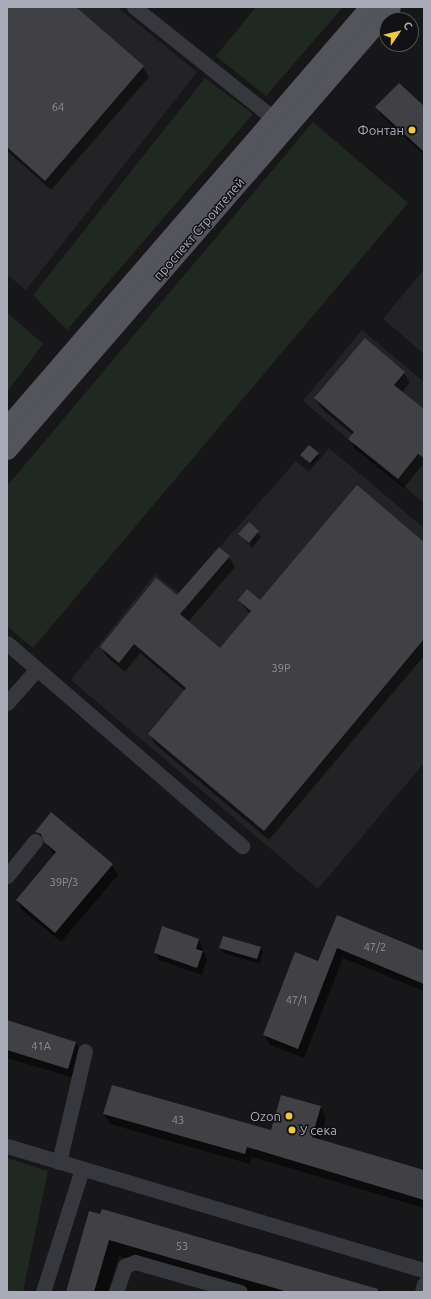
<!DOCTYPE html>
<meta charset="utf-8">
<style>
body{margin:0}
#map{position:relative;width:431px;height:1299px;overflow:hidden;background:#171618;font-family:Ubuntu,sans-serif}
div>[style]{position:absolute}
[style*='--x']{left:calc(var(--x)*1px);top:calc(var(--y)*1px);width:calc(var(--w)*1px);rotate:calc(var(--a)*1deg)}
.built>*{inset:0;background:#232225}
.green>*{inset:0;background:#202822}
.shadow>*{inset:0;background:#0007}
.building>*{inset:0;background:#414045}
.minor>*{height:15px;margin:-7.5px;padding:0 7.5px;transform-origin:7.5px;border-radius:7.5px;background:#37383d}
.major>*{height:19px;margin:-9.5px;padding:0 9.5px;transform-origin:9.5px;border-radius:9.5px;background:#54545c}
.dots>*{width:11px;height:11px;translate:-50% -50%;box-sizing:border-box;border:2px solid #121113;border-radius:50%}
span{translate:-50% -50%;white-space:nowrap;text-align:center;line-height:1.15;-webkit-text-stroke:3px #121113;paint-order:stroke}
.number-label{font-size:11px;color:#8f909b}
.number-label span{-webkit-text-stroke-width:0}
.poi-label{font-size:13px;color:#a9abb8}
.right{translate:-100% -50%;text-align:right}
.left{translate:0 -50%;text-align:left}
.street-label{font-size:13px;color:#a9abb8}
.frame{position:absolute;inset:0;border:8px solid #a9abb8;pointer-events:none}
.north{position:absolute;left:379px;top:12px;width:40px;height:40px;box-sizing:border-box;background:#121113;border:1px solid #4e4f55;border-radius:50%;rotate:55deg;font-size:11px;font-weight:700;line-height:16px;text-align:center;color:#a9abb8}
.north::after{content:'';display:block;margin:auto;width:14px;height:18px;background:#eec939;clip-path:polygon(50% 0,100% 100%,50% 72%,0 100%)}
</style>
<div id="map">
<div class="built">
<div style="clip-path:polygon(7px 7px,117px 7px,197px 72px,26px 290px,7px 275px)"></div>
<div style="clip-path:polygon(424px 269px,424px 354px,383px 319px)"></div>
<div style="clip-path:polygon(362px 330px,424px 382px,424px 503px,303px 401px)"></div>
<div style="clip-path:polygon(329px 448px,424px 528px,424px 763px,318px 889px,71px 680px,155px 574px,179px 593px,296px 461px,309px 472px)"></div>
</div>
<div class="green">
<div style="clip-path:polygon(256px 7px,343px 7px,266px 96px,216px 56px)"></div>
<div style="clip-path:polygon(205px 78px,253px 114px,67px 330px,33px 295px)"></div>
<div style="clip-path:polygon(313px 122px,408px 203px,33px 648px,7px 626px,7px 486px)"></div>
<div style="clip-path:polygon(7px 312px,43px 344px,7px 392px)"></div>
<div style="clip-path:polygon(7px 1158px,48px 1171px,23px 1292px,7px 1292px)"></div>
</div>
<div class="shadow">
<div style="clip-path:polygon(7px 7px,74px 7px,143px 67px,149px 77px,51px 190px,7px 151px)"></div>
<div style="clip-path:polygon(377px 107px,424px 107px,424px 155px,381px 115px)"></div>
<div style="clip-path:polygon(404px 373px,410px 383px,402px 392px,424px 410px,424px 463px,404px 488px,355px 449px,350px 439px,353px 435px,321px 408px,315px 398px)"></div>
<div style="clip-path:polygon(318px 454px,319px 456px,312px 465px,301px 455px)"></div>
<div style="clip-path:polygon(249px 523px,261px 537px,252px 548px,239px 534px)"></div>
<div style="clip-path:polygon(424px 543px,424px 656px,269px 840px,155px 744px,149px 734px,185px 691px,140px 653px,125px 672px,107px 657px,101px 647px,177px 597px,219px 548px,229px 557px,235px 567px,188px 622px,220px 649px,250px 614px,239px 600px,260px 602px)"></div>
<div style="clip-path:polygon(51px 814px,112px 865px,118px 875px,61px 942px,22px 910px,17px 900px,55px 855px,36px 832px)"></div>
<div style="clip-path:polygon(338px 916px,424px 952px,424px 991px,343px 958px,304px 1058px,270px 1045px,264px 1035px,318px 962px)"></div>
<div style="clip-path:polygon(199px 940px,207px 960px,202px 975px,159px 960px,155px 953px)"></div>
<div style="clip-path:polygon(220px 948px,261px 948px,263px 953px,260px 964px,223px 953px)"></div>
<div style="clip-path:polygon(7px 1021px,76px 1043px,82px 1053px,74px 1078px,7px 1058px)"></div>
<div style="clip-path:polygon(320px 1107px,326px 1117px,320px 1140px,424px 1171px,424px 1208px,252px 1157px,250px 1164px,110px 1124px,104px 1114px,271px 1131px)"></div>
<div style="clip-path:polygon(102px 1210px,385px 1292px,243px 1292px,119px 1256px,108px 1292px,67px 1292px)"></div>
</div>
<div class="building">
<div style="clip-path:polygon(7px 7px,76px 7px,144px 66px,45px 181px,7px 147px)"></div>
<div style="clip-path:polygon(399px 83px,424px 106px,424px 152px,375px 107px)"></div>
<div style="clip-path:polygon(365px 338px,405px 372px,394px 385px,424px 409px,424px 458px,418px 454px,398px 479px,348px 439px,354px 432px,314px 398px)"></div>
<div style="clip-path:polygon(309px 445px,319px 453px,310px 463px,300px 455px)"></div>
<div style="clip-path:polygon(357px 485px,424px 542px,424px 639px,264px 831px,148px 734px,186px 688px,134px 644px,119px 663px,100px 647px,156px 578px,177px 595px,219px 547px,230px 556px,180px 614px,220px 648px,251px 611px,238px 600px,247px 589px,260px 600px)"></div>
<div style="clip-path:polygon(249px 522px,259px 531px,249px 543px,238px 534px)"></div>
<div style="clip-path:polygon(51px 812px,113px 864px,55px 933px,16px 900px,56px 852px,44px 842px,41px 834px,35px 832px)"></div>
<div style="clip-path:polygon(337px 915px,424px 951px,424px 984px,337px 948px,298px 1049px,263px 1035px,295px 952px,318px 961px)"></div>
<div style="clip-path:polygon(162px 926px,199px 939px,196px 949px,203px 951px,197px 968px,154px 953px)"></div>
<div style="clip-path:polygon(223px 936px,261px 947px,257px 959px,219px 948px)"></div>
<div style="clip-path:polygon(7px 1020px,76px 1042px,68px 1069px,7px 1050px)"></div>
<div style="clip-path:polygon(112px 1085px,271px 1130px,281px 1095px,321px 1106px,312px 1137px,424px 1170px,424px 1200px,247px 1147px,245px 1154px,103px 1114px)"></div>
<div style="clip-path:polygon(102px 1209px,378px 1289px,378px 1292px,288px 1292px,109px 1240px,94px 1292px,66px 1292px,89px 1211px,100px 1214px)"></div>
</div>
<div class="minor">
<div style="--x:134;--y:7;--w:178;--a:38.6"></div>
<div style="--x:7;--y:643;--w:311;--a:40.8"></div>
<div style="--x:7;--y:703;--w:45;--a:-48.6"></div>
<div style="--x:7;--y:876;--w:45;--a:-51.3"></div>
<div style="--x:7;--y:1146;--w:435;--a:16.6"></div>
<div style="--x:59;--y:1162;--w:114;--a:-76.8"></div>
<div style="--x:43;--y:1292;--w:129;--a:-72.4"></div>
<div style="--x:116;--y:1292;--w:28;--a:-71"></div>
<div style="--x:125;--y:1266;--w:11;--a:-22"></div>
<div style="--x:135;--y:1262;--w:109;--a:15.9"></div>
<div style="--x:422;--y:1292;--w:8;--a:-76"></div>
</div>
<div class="major">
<div style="--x:7;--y:426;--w:554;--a:-49.17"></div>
<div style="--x:7;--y:450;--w:586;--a:-49.08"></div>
</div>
<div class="dots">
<div style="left:412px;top:130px;background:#eec939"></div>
<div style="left:289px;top:1116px;background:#eec939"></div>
<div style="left:292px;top:1130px;background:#eec939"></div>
</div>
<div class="number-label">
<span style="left:58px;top:107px">64</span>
<span style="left:281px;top:668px">39Р</span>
<span style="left:64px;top:882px">39Р/3</span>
<span style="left:375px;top:947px">47/2</span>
<span style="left:297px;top:1000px">47/1</span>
<span style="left:41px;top:1046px">41А</span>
<span style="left:178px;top:1120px">43</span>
<span style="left:182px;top:1246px">53</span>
</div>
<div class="poi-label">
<span class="right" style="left:404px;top:130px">Фонтан</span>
<span class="right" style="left:281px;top:1116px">Ozon</span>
<span class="left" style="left:300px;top:1130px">У сека</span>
</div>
<div class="street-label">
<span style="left:199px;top:229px;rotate:-49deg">проспект Строителей</span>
</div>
<div class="frame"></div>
<div class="north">С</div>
</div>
